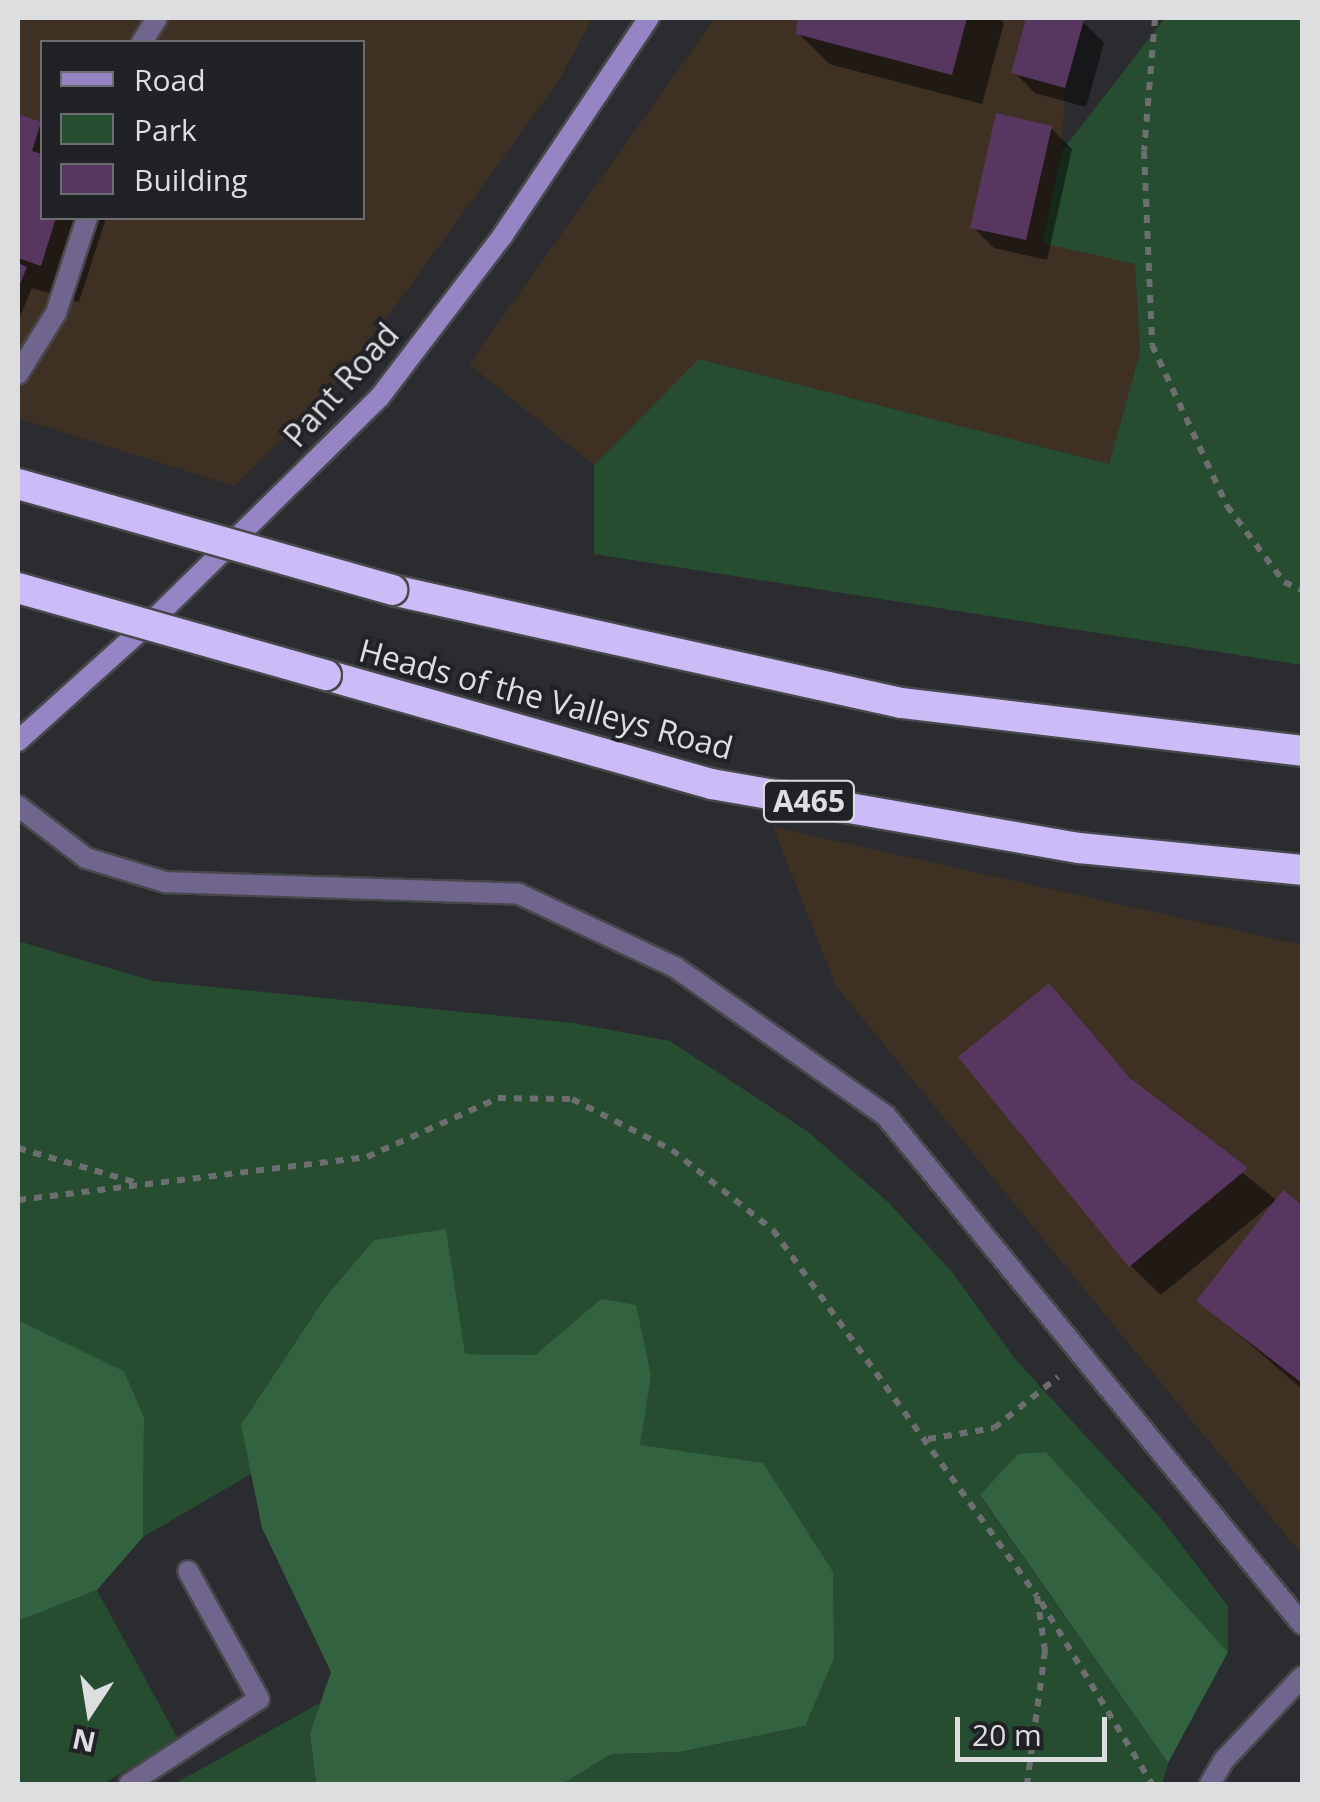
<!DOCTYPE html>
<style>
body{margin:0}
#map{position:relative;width:1320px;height:1802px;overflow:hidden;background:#2a2c2f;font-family:"Open Sans",sans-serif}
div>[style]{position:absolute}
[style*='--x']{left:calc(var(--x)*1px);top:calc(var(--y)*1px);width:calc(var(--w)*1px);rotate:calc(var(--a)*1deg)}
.commercial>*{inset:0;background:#3f3024}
.green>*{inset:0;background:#264d30}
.forest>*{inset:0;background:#32623f}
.shadow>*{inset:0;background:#0007}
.building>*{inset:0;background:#57375f}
.path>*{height:6px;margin-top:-3px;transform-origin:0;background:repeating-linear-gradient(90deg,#6c6e70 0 8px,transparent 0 16px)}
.roads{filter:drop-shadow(2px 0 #47484b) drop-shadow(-2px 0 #47484b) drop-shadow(0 2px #47484b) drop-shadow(0 -2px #47484b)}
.lane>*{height:20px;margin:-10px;padding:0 10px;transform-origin:10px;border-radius:10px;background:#70668d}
.street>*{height:20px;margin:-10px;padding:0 10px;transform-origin:10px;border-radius:10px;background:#70668d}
.secondary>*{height:20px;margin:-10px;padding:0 10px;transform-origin:10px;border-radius:10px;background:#9685c5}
.highway>*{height:30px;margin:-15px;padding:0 15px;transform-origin:15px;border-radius:15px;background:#cbbcf7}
.bridges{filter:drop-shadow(2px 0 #47484b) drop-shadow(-2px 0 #47484b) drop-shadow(0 2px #47484b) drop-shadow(0 -2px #47484b)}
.highway-bridge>*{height:30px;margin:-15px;padding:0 15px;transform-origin:15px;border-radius:15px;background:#cbbcf7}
span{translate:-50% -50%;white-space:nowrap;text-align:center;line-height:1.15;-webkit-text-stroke:8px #202225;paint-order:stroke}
.shield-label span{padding:2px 8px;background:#202225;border:2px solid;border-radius:8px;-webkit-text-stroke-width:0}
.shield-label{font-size:30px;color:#dddee0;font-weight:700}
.street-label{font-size:32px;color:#dddee0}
.frame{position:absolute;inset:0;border:20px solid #dddee0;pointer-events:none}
.legend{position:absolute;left:40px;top:40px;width:325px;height:180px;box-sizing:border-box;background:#202225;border:2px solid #6c6d70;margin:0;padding:12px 18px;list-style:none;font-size:30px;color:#dddee0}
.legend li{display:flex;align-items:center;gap:20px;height:50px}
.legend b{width:50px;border:2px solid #6c6d70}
.north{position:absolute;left:40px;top:1662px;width:100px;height:100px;-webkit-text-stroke:8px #202225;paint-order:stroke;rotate:192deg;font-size:28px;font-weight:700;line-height:40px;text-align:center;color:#dddee0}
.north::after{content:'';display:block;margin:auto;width:35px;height:45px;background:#dddee0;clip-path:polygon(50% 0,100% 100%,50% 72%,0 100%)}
.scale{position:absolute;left:955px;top:1717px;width:152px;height:45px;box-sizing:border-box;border:5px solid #dddee0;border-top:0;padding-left:12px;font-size:30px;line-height:35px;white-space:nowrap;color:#dddee0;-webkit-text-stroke:8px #202225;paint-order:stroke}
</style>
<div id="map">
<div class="commercial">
<div style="clip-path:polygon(evenodd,18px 18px,592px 18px,560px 79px,400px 300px,321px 402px,234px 486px,18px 418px,18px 18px,42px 42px,362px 42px,362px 218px,42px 218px,42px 42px)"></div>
<div style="clip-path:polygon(715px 18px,1084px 20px,1065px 88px,1062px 151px,1042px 242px,1135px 263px,1140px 352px,1109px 464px,699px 359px,594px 465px,469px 364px)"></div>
<div style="clip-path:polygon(773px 827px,1302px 945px,1302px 1555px,836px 986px)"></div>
</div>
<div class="green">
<div style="clip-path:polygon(1165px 18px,1302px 18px,1302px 665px,594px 554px,594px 465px,699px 359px,1109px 464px,1140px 352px,1135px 264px,1042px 243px,1062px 151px)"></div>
<div style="clip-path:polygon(18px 941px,153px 981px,573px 1023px,670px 1041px,807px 1131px,888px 1202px,952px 1272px,1015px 1359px,1159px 1516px,1228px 1606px,1228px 1652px,1046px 1452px,980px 1496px,1168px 1763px,1162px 1784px,562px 1784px,612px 1754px,679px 1752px,805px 1726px,639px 1446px,651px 1376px,601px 1300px,535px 1355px,464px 1354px,446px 1229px,242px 1424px,251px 1474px,143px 1537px,144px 1417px,124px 1371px,18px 1320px)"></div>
<div style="clip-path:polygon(97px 1590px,178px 1739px,103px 1784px,18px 1784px,18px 1621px)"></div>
<div style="clip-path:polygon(320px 1703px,310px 1733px,316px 1784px,174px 1784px)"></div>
</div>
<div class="forest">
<div style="clip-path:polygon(446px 1229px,465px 1354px,535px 1355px,601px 1299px,636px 1305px,651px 1376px,640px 1445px,763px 1463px,833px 1572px,834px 1658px,805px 1726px,679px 1752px,612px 1754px,562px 1784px,316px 1784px,310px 1733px,331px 1672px,262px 1528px,241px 1425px,325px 1298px,374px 1240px)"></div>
<div style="clip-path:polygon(18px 1320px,124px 1371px,144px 1417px,143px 1537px,97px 1590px,18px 1621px)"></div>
<div style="clip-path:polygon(1046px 1452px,1228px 1652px,1168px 1763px,980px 1495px,1018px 1454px)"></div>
</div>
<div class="shadow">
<div style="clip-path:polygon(801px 18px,999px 18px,1004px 23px,982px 104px,829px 64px,798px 33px)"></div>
<div style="clip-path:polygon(1028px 18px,1083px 22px,1104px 43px,1086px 107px,1035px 93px,1014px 72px)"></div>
<div style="clip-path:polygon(18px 117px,42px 126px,42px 218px,106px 218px,79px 302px,32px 288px,18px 321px)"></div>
<div style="clip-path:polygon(1051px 128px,1072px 149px,1047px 260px,994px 248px,973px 227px)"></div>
<div style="clip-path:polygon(1048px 986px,1142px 1091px,1276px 1200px,1161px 1295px,1130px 1265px)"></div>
<div style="clip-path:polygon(1284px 1194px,1302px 1208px,1302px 1389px,1200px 1301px)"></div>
</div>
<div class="building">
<div style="clip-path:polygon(798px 18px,967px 18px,952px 75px,796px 34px)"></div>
<div style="clip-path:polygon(1026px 18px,1084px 20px,1065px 88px,1011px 73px)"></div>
<div style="clip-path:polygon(996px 113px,1052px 126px,1026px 240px,970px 228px)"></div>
<div style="clip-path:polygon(18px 114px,41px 122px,32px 151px,42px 154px,42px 218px,56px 218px,41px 266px,18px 258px)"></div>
<div style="clip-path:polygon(18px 263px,27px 267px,18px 289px)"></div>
<div style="clip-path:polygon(1049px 983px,1130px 1078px,1248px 1168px,1129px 1267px,958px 1057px)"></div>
<div style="clip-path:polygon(1283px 1190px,1302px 1205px,1302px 1383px,1196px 1301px)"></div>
</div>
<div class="path">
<div style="--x:1155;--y:18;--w:133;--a:94.7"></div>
<div style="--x:1144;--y:151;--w:194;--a:87.6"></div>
<div style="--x:1152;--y:345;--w:178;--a:65"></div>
<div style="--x:1227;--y:506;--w:95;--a:53.1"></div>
<div style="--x:1284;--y:582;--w:20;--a:24"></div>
<div style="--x:18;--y:1148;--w:125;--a:16.3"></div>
<div style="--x:18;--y:1200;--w:352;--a:-7"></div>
<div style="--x:367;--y:1157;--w:144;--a:-24.2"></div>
<div style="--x:498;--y:1098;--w:74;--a:0.8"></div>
<div style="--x:572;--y:1099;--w:112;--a:27"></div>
<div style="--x:672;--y:1150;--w:129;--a:38.4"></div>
<div style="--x:773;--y:1230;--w:451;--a:54.2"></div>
<div style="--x:1037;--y:1596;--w:56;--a:81.7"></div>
<div style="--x:1045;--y:1651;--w:134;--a:97.7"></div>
<div style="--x:928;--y:1439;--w:67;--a:-9.5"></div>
<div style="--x:994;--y:1428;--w:82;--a:-38.6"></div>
<div style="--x:1041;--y:1602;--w:213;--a:58.6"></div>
</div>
<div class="roads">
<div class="lane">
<div style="--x:142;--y:42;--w:28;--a:-58"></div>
<div style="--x:18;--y:374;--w:72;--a:-58.1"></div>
<div style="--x:56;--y:313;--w:100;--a:-71.9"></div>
<div style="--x:129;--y:1784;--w:155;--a:-33.2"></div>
<div style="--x:259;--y:1699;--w:146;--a:-119"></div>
</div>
<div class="street">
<div style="--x:18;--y:806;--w:86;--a:37.4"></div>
<div style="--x:86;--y:858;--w:83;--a:16.9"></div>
<div style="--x:165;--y:882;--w:354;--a:1.9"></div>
<div style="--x:519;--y:894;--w:172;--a:25.1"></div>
<div style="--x:675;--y:967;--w:258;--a:35.2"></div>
<div style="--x:886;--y:1116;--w:657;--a:50.69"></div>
<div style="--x:1210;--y:1784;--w:28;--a:-60"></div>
<div style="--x:1224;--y:1760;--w:114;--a:-46.8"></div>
</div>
<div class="secondary">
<div style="--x:18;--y:741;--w:188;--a:-42"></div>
<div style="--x:158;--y:615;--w:310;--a:-44.5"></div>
<div style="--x:379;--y:398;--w:205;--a:-52.7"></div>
<div style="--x:503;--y:235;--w:262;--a:-56.1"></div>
</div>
<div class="highway">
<div style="--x:392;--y:590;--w:521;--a:12.52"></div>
<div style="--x:901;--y:703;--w:404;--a:6.8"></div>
<div style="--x:326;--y:675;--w:401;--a:15.8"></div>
<div style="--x:712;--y:784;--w:373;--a:9.9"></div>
<div style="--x:1079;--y:848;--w:224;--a:5.6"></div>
</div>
</div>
<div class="bridges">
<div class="highway-bridge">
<div style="--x:18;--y:484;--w:389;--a:15.8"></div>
<div style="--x:18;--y:588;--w:320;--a:15.8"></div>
</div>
</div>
<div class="shield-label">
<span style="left:809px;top:801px">A465</span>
</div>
<div class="street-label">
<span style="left:341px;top:385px;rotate:-48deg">Pant Road</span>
<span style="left:546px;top:699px;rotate:15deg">Heads of the Valleys Road</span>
</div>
<div class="frame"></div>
<ul class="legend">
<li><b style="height:12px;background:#9685c5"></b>Road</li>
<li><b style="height:28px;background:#264d30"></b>Park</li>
<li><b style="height:28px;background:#57375f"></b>Building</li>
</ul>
<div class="north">N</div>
<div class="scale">20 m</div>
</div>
